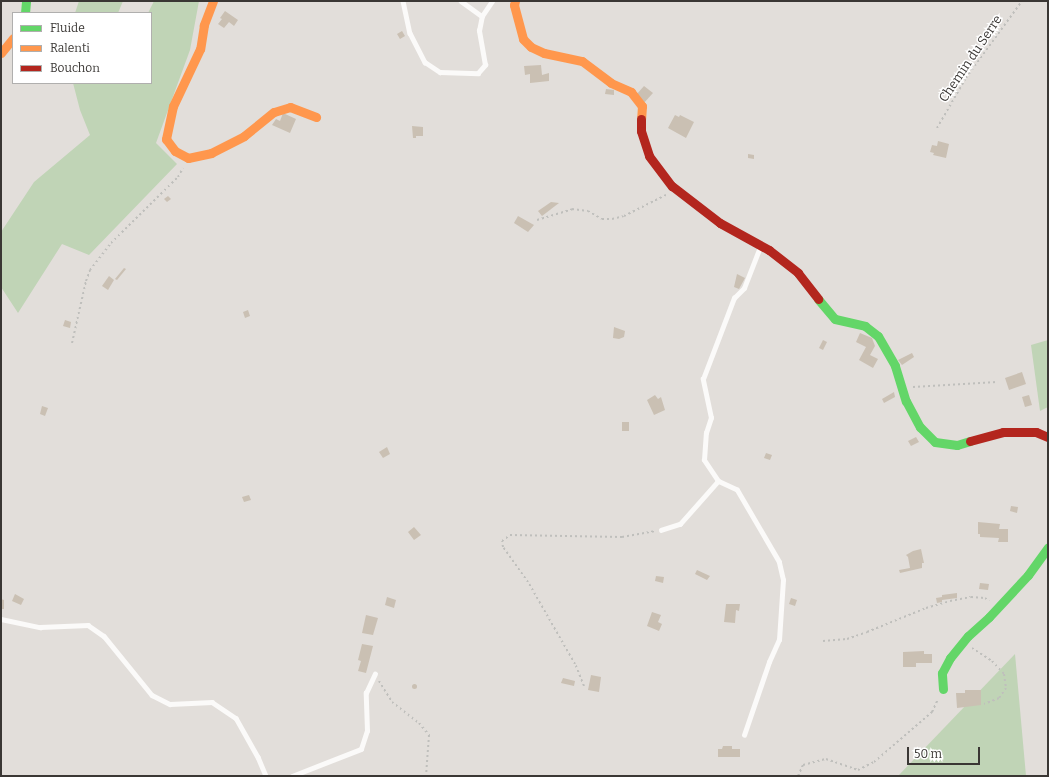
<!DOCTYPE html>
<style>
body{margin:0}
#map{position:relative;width:1049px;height:777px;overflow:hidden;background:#e2deda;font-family:Bitter,serif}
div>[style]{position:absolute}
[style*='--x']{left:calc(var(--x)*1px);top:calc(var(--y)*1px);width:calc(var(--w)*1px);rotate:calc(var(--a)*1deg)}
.green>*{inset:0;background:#c0d4b6}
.building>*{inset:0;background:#cac0b3}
.round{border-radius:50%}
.path>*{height:2px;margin-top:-1px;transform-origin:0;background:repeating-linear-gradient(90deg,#bfbfbc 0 2px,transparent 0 5px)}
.lane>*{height:4.5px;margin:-2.25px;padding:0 2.25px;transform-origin:2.25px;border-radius:2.25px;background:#fbfaf9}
.fast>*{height:9px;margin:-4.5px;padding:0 4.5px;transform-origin:4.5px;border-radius:4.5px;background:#63d668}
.slow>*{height:9px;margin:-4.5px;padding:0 4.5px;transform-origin:4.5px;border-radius:4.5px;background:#ff974d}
.jam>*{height:9px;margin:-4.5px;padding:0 4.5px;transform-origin:4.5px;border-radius:4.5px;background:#b3261e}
span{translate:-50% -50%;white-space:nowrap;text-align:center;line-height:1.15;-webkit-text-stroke:3px #fff;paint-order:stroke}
.street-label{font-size:13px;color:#3a3734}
.frame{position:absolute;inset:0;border:2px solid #3a3734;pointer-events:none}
.legend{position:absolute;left:12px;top:12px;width:140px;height:72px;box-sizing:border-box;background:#fff;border:1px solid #b0afae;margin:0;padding:5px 7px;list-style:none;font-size:12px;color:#3a3734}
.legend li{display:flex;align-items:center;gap:8px;height:20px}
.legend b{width:20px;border:1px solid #b0afae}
.scale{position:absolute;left:907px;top:747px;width:73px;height:18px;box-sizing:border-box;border:2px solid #3a3734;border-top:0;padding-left:5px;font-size:12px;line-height:14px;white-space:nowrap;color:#3a3734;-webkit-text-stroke:3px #fff;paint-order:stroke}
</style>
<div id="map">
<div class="green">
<div style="clip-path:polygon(79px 1px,123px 1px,118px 13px,75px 13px)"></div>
<div style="clip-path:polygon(154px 1px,199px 1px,190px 50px,156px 143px,177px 164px,89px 255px,62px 244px,18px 313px,1px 287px,1px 232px,34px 182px,90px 135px,80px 110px,73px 83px,151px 83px,151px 13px,148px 13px)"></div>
<div style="clip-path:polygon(1048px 340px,1048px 407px,1040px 411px,1031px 345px)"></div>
<div style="clip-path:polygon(1015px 654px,1026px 776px,898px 776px)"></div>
</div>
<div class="building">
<div style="clip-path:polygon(225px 11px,238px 20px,234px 26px,229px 22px,224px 28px,218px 24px,222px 19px,220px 18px)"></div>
<div style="clip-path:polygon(402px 31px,405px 36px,400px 39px,397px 34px)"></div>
<div style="clip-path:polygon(541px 65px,542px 75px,549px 73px,549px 81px,530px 83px,530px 74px,525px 75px,524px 66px)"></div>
<div style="clip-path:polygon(644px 86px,653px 93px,643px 104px,636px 95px)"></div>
<div style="clip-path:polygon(606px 89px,614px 90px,614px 95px,605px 94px)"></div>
<div style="clip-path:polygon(283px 113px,296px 119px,290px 133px,272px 125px,276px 119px,280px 121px)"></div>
<div style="clip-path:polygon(675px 115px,679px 117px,680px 115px,694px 122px,686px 138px,668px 128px)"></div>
<div style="clip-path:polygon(412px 126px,423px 127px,423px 136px,416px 136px,416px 138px,413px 138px)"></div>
<div style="clip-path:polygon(938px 141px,949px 144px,946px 158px,933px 155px,934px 153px,930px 152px,932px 145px,937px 146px)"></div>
<div style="clip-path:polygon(748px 154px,754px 155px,754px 159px,748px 158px)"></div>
<div style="clip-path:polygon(168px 196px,171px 199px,167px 202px,164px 199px)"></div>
<div style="clip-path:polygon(551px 202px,559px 203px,542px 216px,538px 211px)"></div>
<div style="clip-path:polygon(518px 216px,534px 225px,528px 232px,514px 223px)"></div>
<div style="clip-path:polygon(124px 268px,126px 269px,117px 280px,115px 279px)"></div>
<div style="clip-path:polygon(737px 274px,745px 278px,739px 289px,734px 287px)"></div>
<div style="clip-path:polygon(109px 276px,114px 280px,108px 290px,102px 286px)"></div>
<div style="clip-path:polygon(248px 310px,250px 316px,245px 318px,243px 312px)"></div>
<div style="clip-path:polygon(65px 320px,71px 322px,70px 328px,63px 326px)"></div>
<div style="clip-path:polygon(614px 327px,625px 331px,624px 337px,619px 339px,613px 338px)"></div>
<div style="clip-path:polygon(860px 333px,872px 338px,875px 346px,870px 355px,878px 359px,873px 368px,859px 360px,866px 347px,856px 342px)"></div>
<div style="clip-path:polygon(823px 340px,827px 342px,823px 350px,819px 348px)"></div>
<div style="clip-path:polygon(912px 353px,914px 357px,902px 365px,898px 360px)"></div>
<div style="clip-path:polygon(1022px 372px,1026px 384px,1009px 390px,1005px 378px)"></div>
<div style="clip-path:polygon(894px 392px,895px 397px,884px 403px,882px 399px)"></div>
<div style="clip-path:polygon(655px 395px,658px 399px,661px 397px,665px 410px,654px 415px,647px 400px)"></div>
<div style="clip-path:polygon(1029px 395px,1032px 405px,1025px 407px,1022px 397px)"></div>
<div style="clip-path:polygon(42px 406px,48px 408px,45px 416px,40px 414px)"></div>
<div style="clip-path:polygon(622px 422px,629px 422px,629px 431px,622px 431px)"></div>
<div style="clip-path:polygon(916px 437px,919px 442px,911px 446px,908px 441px)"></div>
<div style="clip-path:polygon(387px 447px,390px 454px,383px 458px,379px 452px)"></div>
<div style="clip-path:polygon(766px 453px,772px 455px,770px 460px,764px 458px)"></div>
<div style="clip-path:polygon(249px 495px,251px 500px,244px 502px,242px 497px)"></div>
<div style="clip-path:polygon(1011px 506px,1018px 507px,1017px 513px,1010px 511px)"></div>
<div style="clip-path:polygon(978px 522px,1000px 524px,999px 529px,1008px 529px,1008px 542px,998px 542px,999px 538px,980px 537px,980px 534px,978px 534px)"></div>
<div style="clip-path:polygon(414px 527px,421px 535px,414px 540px,408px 532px)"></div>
<div style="clip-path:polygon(921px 549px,924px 563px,922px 563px,922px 568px,900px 573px,899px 570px,910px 568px,908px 557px,906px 555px,913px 551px)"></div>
<div style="clip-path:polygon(697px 570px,710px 576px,707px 580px,695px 574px)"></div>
<div style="clip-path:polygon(656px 576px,664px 577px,663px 583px,655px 581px)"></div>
<div style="clip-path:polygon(980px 583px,989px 584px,988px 590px,979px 589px)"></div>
<div style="clip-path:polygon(957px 593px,957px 598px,942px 600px,942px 602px,937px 603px,936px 598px,942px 597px,942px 595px)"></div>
<div style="clip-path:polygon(15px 594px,24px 599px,21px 605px,12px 601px)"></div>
<div style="clip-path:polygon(387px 597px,396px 600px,394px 608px,385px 605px)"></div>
<div style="clip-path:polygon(791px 598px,797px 600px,795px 606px,789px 604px)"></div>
<div style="clip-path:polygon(1px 599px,4px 600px,4px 609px,1px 609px)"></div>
<div style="clip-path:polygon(726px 604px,740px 604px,739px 611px,736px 610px,735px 623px,724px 622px)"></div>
<div style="clip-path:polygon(652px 612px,661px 615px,658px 622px,662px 624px,659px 631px,647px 626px)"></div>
<div style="clip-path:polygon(366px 615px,378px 618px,373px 635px,362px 633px)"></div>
<div style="clip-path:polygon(362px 644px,373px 646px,366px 673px,358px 671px,361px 661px,358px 660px)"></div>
<div style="clip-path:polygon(924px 651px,924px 654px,932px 654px,932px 663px,916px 663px,916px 667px,903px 667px,903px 652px)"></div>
<div style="clip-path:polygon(591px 675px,601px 677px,599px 692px,588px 690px)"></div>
<div style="clip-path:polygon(563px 678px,575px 681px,574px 686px,561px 683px)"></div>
<div class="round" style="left:411.5px;top:683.5px;width:5px;height:5px"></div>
<div style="clip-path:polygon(965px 690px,981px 690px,981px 705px,957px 708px,956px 693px,965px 693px)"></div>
<div style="clip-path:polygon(723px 746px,732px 746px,732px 749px,740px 749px,740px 757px,718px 757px,718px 749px,722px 749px)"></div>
</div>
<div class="path">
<div style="--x:937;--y:128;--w:58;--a:-59.9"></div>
<div style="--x:966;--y:78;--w:95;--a:-54"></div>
<div style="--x:537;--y:220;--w:37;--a:-17"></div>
<div style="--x:572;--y:209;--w:16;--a:7"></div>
<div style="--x:588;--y:211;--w:16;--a:30"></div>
<div style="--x:602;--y:219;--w:10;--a:0"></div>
<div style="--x:612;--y:219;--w:12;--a:-14"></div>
<div style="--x:624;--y:216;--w:47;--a:-26.6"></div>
<div style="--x:72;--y:343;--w:64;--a:-77.3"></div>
<div style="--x:86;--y:281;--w:12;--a:-70"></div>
<div style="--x:90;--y:270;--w:34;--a:-52"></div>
<div style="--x:111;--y:243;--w:94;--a:-44.6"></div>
<div style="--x:178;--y:177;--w:10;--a:-61"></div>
<div style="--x:913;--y:387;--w:84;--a:-3.4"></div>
<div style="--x:823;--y:641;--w:24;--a:-5"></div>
<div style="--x:847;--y:639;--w:21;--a:-19"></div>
<div style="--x:867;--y:632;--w:64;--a:-22.1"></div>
<div style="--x:926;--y:608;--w:25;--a:-16"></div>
<div style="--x:950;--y:601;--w:21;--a:-11"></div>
<div style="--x:971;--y:597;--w:14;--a:4"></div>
<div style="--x:985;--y:598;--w:5;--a:37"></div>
<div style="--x:972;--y:648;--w:24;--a:33"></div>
<div style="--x:992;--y:661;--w:18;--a:47"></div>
<div style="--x:1004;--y:674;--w:14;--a:82"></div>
<div style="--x:1006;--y:688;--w:12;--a:125"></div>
<div style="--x:999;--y:698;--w:16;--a:158"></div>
<div style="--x:379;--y:681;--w:25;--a:58"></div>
<div style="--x:392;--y:702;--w:34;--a:38"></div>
<div style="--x:419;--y:723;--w:16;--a:50"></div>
<div style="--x:429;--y:735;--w:41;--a:94.2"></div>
<div style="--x:584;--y:686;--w:24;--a:-112"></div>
<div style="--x:575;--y:664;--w:95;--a:-119.8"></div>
<div style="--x:528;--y:582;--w:43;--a:-125.5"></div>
<div style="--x:503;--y:547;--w:6;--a:-99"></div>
<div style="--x:502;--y:541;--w:10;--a:-37"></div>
<div style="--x:510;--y:535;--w:112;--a:1"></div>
<div style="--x:622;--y:537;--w:34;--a:-10"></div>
<div style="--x:798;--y:776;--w:12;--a:-66"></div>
<div style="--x:803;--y:765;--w:24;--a:-15"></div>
<div style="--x:826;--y:759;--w:34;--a:19"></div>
<div style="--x:858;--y:770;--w:18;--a:-27"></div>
<div style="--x:874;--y:762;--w:77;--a:-40.8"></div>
<div style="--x:932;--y:712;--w:14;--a:-65"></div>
</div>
<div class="lane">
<div style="--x:403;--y:1;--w:33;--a:78"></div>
<div style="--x:410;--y:33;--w:33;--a:63"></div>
<div style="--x:425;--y:62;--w:18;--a:34"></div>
<div style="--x:440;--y:72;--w:38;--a:2"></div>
<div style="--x:478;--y:73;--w:11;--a:-49"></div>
<div style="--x:485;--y:65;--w:35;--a:-100"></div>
<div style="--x:479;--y:31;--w:15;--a:-79"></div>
<div style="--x:482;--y:16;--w:18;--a:-56"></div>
<div style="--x:461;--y:1;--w:26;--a:36"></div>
<div style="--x:661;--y:530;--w:20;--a:-18"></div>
<div style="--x:680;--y:524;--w:57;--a:-48.5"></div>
<div style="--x:1;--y:619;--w:40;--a:12"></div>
<div style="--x:40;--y:627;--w:48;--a:-2.4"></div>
<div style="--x:88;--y:625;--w:19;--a:35"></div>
<div style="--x:104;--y:636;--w:76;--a:50.9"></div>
<div style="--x:152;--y:695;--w:20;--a:27"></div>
<div style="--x:170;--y:704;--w:42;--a:-2.7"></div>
<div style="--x:212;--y:702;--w:29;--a:34"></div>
<div style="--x:236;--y:718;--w:45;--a:60.6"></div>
<div style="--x:258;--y:757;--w:21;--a:67"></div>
<div style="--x:744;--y:735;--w:77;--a:-71.1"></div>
<div style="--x:769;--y:662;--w:24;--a:-66"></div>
<div style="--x:779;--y:640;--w:60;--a:-86.2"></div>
<div style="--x:783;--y:580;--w:18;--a:-103"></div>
<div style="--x:779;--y:562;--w:83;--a:-120.3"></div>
<div style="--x:737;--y:490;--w:21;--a:-155"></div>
<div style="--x:718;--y:481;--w:25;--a:-124"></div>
<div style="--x:704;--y:460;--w:27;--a:-86"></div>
<div style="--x:706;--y:433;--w:16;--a:-72"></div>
<div style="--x:711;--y:418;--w:40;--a:-102"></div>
<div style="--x:703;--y:379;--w:87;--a:-69.1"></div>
<div style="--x:734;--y:298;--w:14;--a:-45"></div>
<div style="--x:744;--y:288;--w:44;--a:-68.7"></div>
<div style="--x:292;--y:776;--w:74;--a:-21.4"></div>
<div style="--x:361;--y:749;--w:19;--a:-72"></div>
<div style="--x:367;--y:731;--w:38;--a:-92"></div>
<div style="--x:366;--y:693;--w:21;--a:-65"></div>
</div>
<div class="fast">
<div style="--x:25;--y:13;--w:12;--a:-85"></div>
<div style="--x:818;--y:299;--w:26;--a:50"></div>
<div style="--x:835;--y:319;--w:31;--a:13"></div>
<div style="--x:865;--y:326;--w:16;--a:38"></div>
<div style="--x:878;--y:336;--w:34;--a:60"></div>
<div style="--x:895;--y:366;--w:37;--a:73"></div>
<div style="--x:906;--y:401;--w:30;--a:62"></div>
<div style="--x:920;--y:427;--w:21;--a:45"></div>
<div style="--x:935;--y:442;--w:22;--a:8"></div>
<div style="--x:957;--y:445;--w:14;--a:-17"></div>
<div style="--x:943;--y:689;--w:16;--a:-94"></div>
<div style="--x:942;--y:673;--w:17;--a:-62"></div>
<div style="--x:950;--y:658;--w:28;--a:-51"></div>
<div style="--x:968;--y:636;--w:28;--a:-42"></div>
<div style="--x:989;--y:617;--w:57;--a:-47.1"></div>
<div style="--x:1028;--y:575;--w:34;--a:-54"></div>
</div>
<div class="slow">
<div style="--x:213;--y:1;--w:26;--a:111"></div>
<div style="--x:204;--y:25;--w:24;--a:99"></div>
<div style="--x:200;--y:49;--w:63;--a:115.3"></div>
<div style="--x:173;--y:106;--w:34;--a:102"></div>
<div style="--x:166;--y:139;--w:15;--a:53"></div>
<div style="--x:175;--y:151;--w:15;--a:28"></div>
<div style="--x:188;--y:158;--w:24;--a:-12"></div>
<div style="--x:211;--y:153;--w:37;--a:-27"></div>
<div style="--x:244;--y:136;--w:38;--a:-39"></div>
<div style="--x:274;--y:112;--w:17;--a:-17"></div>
<div style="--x:290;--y:107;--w:28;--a:21"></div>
<div style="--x:515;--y:1;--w:4;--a:104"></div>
<div style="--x:514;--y:5;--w:35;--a:75"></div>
<div style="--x:523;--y:39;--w:11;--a:45"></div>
<div style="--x:531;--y:47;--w:14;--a:25"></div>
<div style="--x:544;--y:53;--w:39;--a:12"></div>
<div style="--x:582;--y:61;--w:36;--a:37"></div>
<div style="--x:611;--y:83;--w:22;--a:24"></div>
<div style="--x:631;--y:92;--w:18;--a:52"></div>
<div style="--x:642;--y:106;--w:13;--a:94"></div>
<div style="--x:1;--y:53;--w:19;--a:-51"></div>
</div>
<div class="jam">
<div style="--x:641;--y:119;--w:12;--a:90"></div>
<div style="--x:641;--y:131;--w:26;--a:72"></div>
<div style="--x:649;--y:156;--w:38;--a:53"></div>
<div style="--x:672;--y:186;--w:61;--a:37.6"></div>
<div style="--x:720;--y:223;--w:56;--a:28.9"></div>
<div style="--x:769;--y:250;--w:37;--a:38"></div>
<div style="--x:798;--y:273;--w:33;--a:52"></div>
<div style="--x:970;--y:441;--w:34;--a:-15"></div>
<div style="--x:1003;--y:432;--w:33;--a:0"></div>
<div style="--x:1036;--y:432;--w:13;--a:23"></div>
</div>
<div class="street-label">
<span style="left:971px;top:59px;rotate:-56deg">Chemin du Serre</span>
</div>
<div class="frame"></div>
<ul class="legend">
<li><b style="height:5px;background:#63d668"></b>Fluide</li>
<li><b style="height:5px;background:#ff974d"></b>Ralenti</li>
<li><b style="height:5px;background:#b3261e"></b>Bouchon</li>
</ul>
<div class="scale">50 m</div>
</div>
